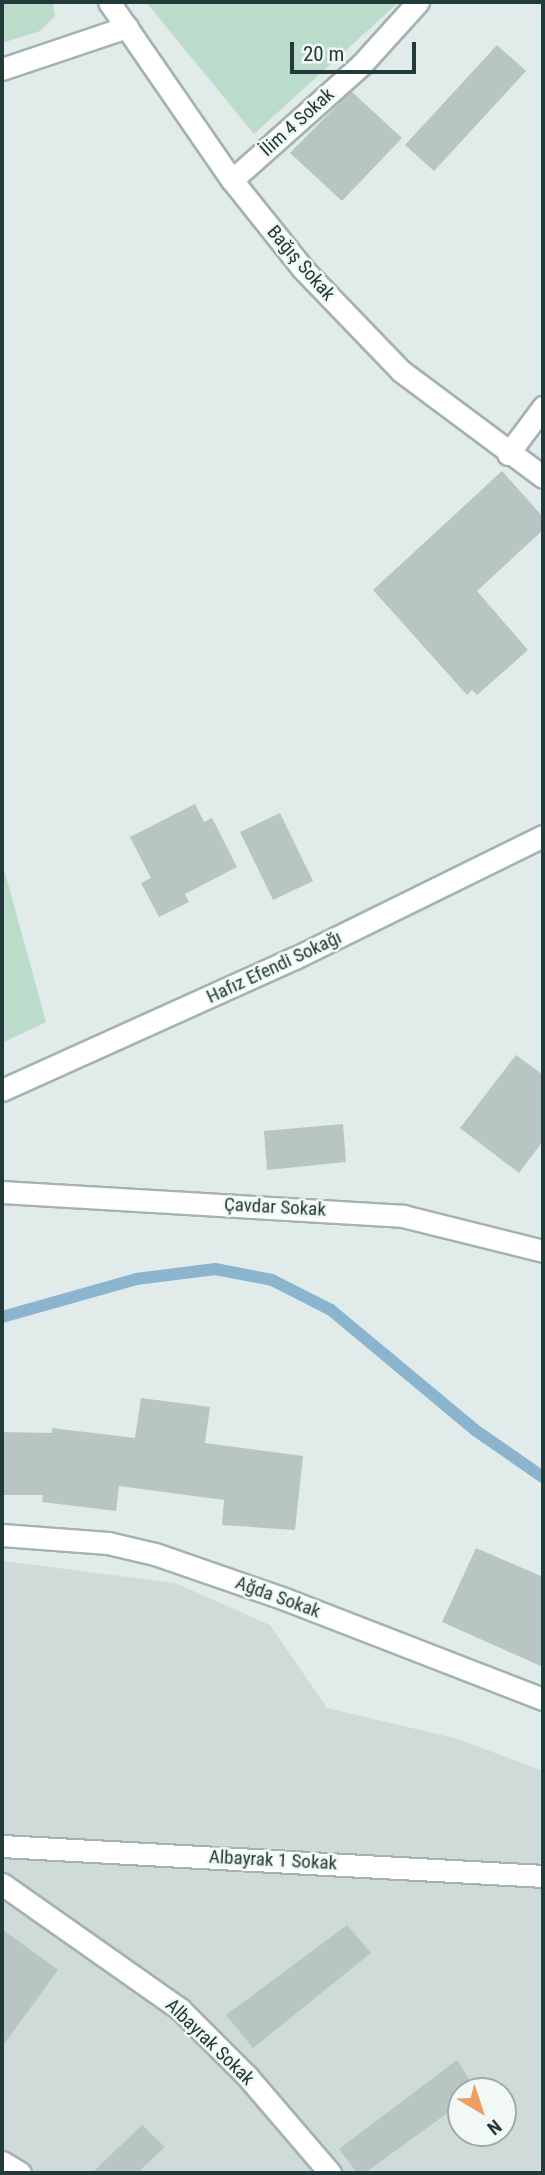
<!DOCTYPE html>
<meta charset="utf-8">
<style>
body{margin:0}
#map{position:relative;width:545px;height:2175px;overflow:hidden;background:#e1ebe9;font-family:"Roboto Condensed",sans-serif}
div>[style]{position:absolute}
[style*='--x']{left:calc(var(--x)*1px);top:calc(var(--y)*1px);width:calc(var(--w)*1px);rotate:calc(var(--a)*1deg)}
.built>*{inset:0;background:#cfdbd8}
.green>*{inset:0;background:#bbdbcb}
.stream>*{height:12px;margin:-6px;padding:0 6px;transform-origin:6px;border-radius:6px;background:#8bb5ce}
.building>*{inset:0;background:#b7c6c2}
.roads{filter:drop-shadow(2px 0 #a4b3b1) drop-shadow(-2px 0 #a4b3b1) drop-shadow(0 2px #a4b3b1) drop-shadow(0 -2px #a4b3b1)}
.minor>*{height:21px;margin:-10.5px;padding:0 10.5px;transform-origin:10.5px;border-radius:10.5px;background:#fff}
span{translate:-50% -50%;white-space:nowrap;text-align:center;line-height:1.15;-webkit-text-stroke:5px #f2f8f6;paint-order:stroke}
.street-label{font-size:19px;color:#223b3a}
.frame{position:absolute;inset:0;border:4px solid #223b3a;pointer-events:none}
.north{position:absolute;left:447px;top:2077px;width:70px;height:70px;box-sizing:border-box;background:#f2f8f6;border:2px solid #9facab;border-radius:50%;rotate:141deg;font-size:19px;font-weight:700;line-height:28px;text-align:center;color:#223b3a}
.north::after{content:'';display:block;margin:auto;width:24px;height:32px;background:#ec9f5e;clip-path:polygon(50% 0,100% 100%,50% 72%,0 100%)}
.scale{position:absolute;left:290px;top:42px;width:126px;height:32px;box-sizing:border-box;border:4px solid #223b3a;border-top:0;padding-left:9px;font-size:21px;line-height:24px;white-space:nowrap;color:#223b3a;-webkit-text-stroke:5px #f2f8f6;paint-order:stroke}
</style>
<div id="map">
<div class="built">
<div style="clip-path:polygon(evenodd,2px 1561px,175px 1583px,270px 1625px,327px 1708px,458px 1739px,543px 1771px,543px 2173px,2px 2173px,2px 1561px,461px 2091px,503px 2091px,503px 2133px,461px 2133px,461px 2091px)"></div>
</div>
<div class="green">
<div style="clip-path:polygon(2px 2px,53px 2px,55px 16px,40px 31px,2px 43px)"></div>
<div style="clip-path:polygon(146px 2px,399px 2px,254px 134px)"></div>
<div style="clip-path:polygon(2px 862px,46px 1022px,2px 1043px)"></div>
</div>
<div class="stream">
<div style="--x:2;--y:1317;--w:139;--a:-15.8"></div>
<div style="--x:136;--y:1279;--w:80;--a:-7.2"></div>
<div style="--x:215;--y:1269;--w:58;--a:10.9"></div>
<div style="--x:272;--y:1280;--w:66;--a:27"></div>
<div style="--x:331;--y:1310;--w:187;--a:39.8"></div>
<div style="--x:475;--y:1430;--w:83;--a:34.7"></div>
</div>
<div class="building">
<div style="clip-path:polygon(497px 45px,526px 71px,434px 171px,405px 145px)"></div>
<div style="clip-path:polygon(351px 91px,402px 138px,342px 201px,290px 153px)"></div>
<div style="clip-path:polygon(502px 471px,543px 517px,543px 530px,477px 591px,528px 650px,477px 695px,472px 690px,467px 695px,373px 590px)"></div>
<div style="clip-path:polygon(195px 804px,204px 822px,212px 818px,237px 867px,185px 894px,189px 902px,159px 917px,141px 883px,151px 878px,130px 837px)"></div>
<div style="clip-path:polygon(280px 813px,313px 881px,273px 900px,240px 832px)"></div>
<div style="clip-path:polygon(516px 1055px,543px 1075px,543px 1141px,519px 1173px,460px 1128px)"></div>
<div style="clip-path:polygon(343px 1124px,346px 1162px,267px 1170px,264px 1131px)"></div>
<div style="clip-path:polygon(141px 1398px,210px 1407px,205px 1443px,303px 1456px,295px 1530px,222px 1525px,224px 1500px,119px 1486px,116px 1511px,42px 1502px,43px 1495px,2px 1495px,2px 1432px,52px 1433px,52px 1428px,135px 1438px)"></div>
<div style="clip-path:polygon(476px 1548px,543px 1577px,543px 1667px,442px 1622px)"></div>
<div style="clip-path:polygon(347px 1925px,371px 1953px,253px 2048px,226px 2015px)"></div>
<div style="clip-path:polygon(2px 1929px,58px 1970px,2px 2047px)"></div>
<div style="clip-path:polygon(457px 2060px,477px 2091px,461px 2091px,461px 2103px,365px 2173px,357px 2173px,339px 2149px)"></div>
<div style="clip-path:polygon(142px 2125px,165px 2147px,137px 2173px,92px 2173px)"></div>
</div>
<div class="roads">
<div class="minor">
<div style="--x:109;--y:2;--w:216;--a:55.4"></div>
<div style="--x:232;--y:180;--w:114;--a:51.4"></div>
<div style="--x:303;--y:269;--w:141;--a:46.1"></div>
<div style="--x:401;--y:371;--w:177;--a:36.7"></div>
<div style="--x:2;--y:69;--w:132;--a:-18.6"></div>
<div style="--x:232;--y:180;--w:173;--a:-41.7"></div>
<div style="--x:361;--y:65;--w:85;--a:-47.9"></div>
<div style="--x:508;--y:454;--w:59;--a:-53.3"></div>
<div style="--x:2;--y:1090;--w:321;--a:-24.3"></div>
<div style="--x:295;--y:958;--w:276;--a:-26.2"></div>
<div style="--x:2;--y:1192;--w:402;--a:3.4"></div>
<div style="--x:403;--y:1216;--w:144;--a:14"></div>
<div style="--x:2;--y:1535;--w:106;--a:4.3"></div>
<div style="--x:108;--y:1543;--w:48;--a:13.2"></div>
<div style="--x:155;--y:1554;--w:138;--a:19.1"></div>
<div style="--x:285;--y:1599;--w:277;--a:21.2"></div>
<div style="--x:2;--y:1846;--w:542;--a:3.17"></div>
<div style="--x:2;--y:1884;--w:218;--a:35.1"></div>
<div style="--x:180;--y:2009;--w:95;--a:45"></div>
<div style="--x:247;--y:2076;--w:128;--a:49.4"></div>
<div style="--x:2;--y:2162;--w:21;--a:31"></div>
</div>
</div>
<div class="street-label">
<span style="left:297px;top:122px;rotate:-42deg">İlim 4 Sokak</span>
<span style="left:301px;top:263px;rotate:49deg">Bağış Sokak</span>
<span style="left:274px;top:967px;rotate:-25deg">Hafız Efendi Sokağı</span>
<span style="left:275px;top:1207px;rotate:3deg">Çavdar Sokak</span>
<span style="left:278px;top:1597px;rotate:20deg">Ağda Sokak</span>
<span style="left:273px;top:1860px;rotate:3deg">Albayrak 1 Sokak</span>
<span style="left:210px;top:2042px;rotate:44deg">Albayrak Sokak</span>
</div>
<div class="frame"></div>
<div class="north">N</div>
<div class="scale">20 m</div>
</div>
